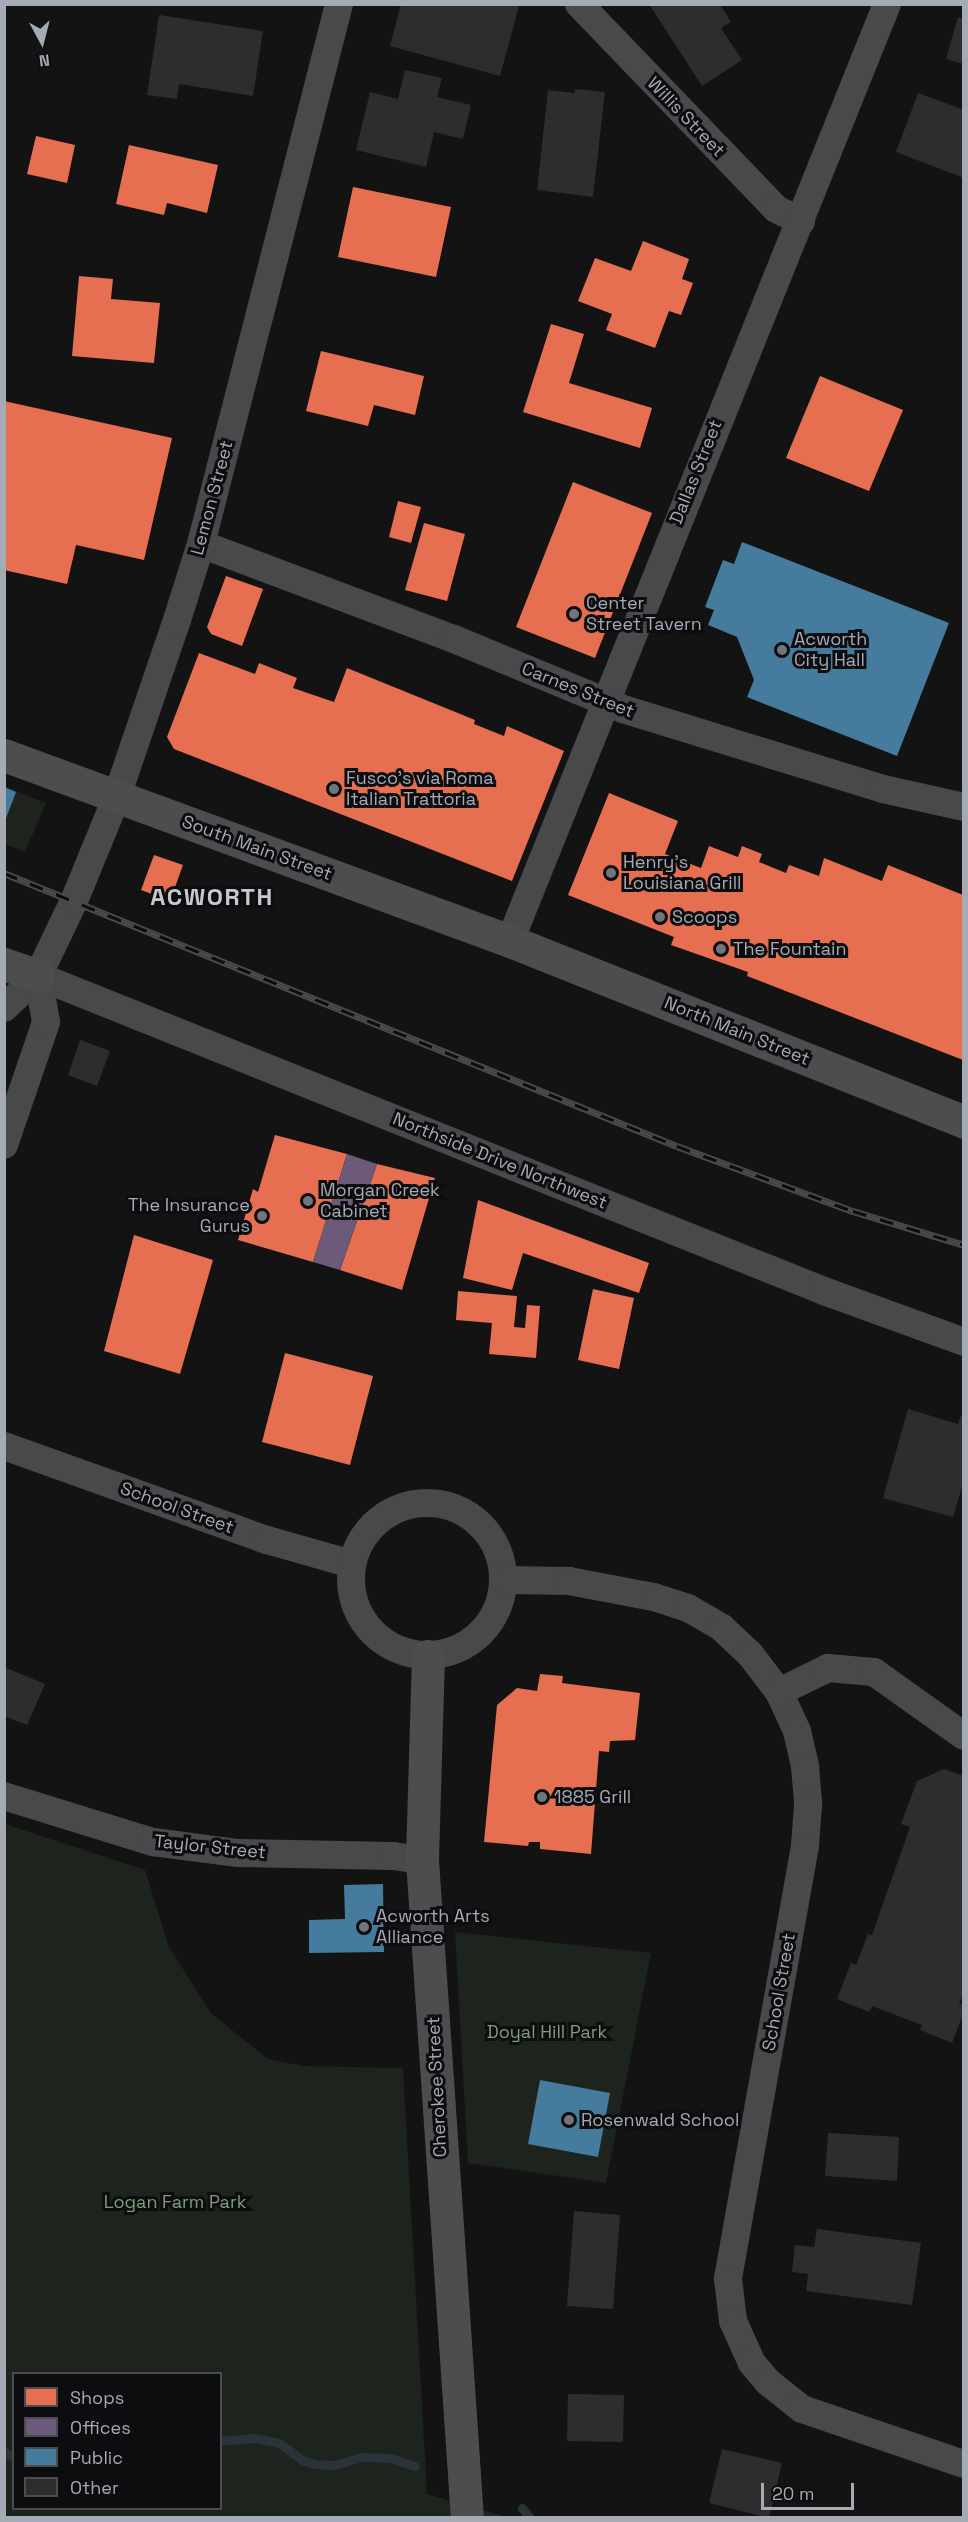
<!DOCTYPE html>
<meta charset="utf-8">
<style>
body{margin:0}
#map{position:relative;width:968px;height:2522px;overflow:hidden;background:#131313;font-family:"Space Grotesk",sans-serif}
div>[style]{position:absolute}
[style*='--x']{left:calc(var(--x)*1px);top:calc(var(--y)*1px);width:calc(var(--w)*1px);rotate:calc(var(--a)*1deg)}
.green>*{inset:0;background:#1d231d}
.shops>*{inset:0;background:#e76f51}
.offices>*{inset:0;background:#6d597a}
.public>*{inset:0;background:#457b9d}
.stream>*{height:9px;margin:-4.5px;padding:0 4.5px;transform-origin:4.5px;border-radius:4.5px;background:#2a3338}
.building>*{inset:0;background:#2d2d2e}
.street>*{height:28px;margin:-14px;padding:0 14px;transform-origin:14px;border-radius:14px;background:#47494b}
.street>.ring{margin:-14px;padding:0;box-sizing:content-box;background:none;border:28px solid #47494b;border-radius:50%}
.secondary>*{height:33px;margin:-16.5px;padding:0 16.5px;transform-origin:16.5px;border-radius:16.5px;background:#4b4d4f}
.rail>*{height:7px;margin-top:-3.5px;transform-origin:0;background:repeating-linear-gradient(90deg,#0d0d0f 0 14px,#484a4c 0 28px);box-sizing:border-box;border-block:2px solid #484a4c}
.dots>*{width:16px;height:16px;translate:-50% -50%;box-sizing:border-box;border:3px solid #0d0d0f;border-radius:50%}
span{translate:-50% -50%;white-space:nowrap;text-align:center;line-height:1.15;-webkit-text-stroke:6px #0d0d0f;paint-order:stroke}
.street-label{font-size:18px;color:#a4abb4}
.poi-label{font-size:18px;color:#a4abb4}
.left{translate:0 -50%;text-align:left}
.right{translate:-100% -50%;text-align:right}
.park-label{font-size:18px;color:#7d9e7c}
.district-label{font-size:24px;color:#c5c9d0;font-weight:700;letter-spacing:1.5px}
.frame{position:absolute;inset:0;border:6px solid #a4abb4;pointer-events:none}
.legend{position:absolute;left:12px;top:2372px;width:210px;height:138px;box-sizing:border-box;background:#0d0d0f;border:2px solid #494c51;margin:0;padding:8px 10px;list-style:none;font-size:18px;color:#a4abb4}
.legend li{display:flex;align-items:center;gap:12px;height:30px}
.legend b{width:30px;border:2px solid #494c51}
.north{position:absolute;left:12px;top:12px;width:60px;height:60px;-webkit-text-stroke:4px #0d0d0f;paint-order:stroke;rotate:173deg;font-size:16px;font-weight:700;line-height:24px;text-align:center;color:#a4abb4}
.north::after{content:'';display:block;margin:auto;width:21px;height:27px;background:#a4abb4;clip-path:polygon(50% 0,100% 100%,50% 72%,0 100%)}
.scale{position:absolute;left:761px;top:2483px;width:93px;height:27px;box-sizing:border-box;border:3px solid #a4abb4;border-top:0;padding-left:8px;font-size:18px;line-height:21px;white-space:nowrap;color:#a4abb4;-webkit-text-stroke:4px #0d0d0f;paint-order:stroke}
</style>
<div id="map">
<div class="green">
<div style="clip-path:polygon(4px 786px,46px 803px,25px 852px,5px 844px)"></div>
<div style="clip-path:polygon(evenodd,5px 1824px,145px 1870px,169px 1947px,211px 2013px,268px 2059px,304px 2066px,403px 2068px,427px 2494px,507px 2517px,5px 2518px,5px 1824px,14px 2374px,220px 2374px,220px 2508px,14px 2508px,14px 2374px)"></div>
<div style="clip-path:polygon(455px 1932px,651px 1953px,606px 2183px,468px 2163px)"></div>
</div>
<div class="shops">
<div style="clip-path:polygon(36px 136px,75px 145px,67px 183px,27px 174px)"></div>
<div style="clip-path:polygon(129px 145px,218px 165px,207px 213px,167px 203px,164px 215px,116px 204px)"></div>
<div style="clip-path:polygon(353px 187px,451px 207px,436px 277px,338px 257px)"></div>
<div style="clip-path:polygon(643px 241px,689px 259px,682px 279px,693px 283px,681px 315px,669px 311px,655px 348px,606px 330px,612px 314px,578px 301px,595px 258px,631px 271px)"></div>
<div style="clip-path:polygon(79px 276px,113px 279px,111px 299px,160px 303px,154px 363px,72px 356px)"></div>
<div style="clip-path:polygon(551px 324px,584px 334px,569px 383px,652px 408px,640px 448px,523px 412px)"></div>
<div style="clip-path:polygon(321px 351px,424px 376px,415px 415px,374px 405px,368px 426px,306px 411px)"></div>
<div style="clip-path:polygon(820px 376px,903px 410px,869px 491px,786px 458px)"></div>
<div style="clip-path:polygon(4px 401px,172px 438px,144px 560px,76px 545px,67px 584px,4px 570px)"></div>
<div style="clip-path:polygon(573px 482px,652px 513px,595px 658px,516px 627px)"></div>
<div style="clip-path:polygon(398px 501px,421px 507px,411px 543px,389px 537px)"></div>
<div style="clip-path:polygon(424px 523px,465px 534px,447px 601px,405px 590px)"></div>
<div style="clip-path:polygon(226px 576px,263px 589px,242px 646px,211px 634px,207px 627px)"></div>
<div style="clip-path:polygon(199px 653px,255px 674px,259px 663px,297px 678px,293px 688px,334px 702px,347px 668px,475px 720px,474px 724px,504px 736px,507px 726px,564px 751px,512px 881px,174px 749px,167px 737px)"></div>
<div style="clip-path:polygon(609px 793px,678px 821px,665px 854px,701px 868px,709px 846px,738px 857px,742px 846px,762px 854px,759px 862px,786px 873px,789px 865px,819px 876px,824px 858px,882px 881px,888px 865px,963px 895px,963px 1060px,747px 976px,748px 972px,671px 945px,674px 937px,568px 895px)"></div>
<div style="clip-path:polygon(154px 855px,183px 865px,170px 901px,141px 890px)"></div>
<div style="clip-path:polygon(275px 1135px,347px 1154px,313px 1262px,238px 1240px,253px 1189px,258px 1192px)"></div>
<div style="clip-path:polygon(377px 1164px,435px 1178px,402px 1290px,340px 1270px)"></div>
<div style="clip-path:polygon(478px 1200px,649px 1263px,639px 1293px,523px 1253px,512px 1290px,463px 1278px)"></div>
<div style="clip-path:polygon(134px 1235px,213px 1260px,180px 1374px,104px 1351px)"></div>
<div style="clip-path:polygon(593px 1289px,634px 1298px,619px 1369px,578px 1360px)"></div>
<div style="clip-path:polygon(458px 1291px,517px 1296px,514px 1327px,525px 1328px,527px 1305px,540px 1306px,536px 1358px,489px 1354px,492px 1323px,456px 1320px)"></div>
<div style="clip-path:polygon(285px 1353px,373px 1376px,350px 1465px,262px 1442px)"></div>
<div style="clip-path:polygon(540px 1674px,563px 1676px,562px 1683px,640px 1693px,635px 1740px,610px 1741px,609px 1752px,599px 1751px,591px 1854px,540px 1849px,540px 1842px,529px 1842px,528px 1846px,484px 1842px,497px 1705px,517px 1688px,537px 1691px)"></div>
</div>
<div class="offices">
<div style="clip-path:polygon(347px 1154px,377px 1164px,340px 1270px,313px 1262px)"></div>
</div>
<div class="public">
<div style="clip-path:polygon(742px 542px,949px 623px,897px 756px,747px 697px,754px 680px,737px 637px,708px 625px,714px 610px,705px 607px,723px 560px,734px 564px)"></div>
<div style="clip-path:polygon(4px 787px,16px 792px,5px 821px,4px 821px)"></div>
<div style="clip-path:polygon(383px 1884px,384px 1952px,309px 1953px,309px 1920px,345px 1919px,344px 1885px)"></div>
<div style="clip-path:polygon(540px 2080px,610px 2093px,598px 2157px,528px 2144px)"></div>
</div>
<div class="stream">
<div style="--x:220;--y:2441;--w:34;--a:-5"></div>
<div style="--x:254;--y:2438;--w:25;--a:11"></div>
<div style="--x:279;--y:2443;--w:29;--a:36"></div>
<div style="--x:302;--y:2460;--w:14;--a:17"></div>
<div style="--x:315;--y:2464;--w:19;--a:3"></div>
<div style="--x:334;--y:2465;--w:29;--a:-16"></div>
<div style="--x:362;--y:2457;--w:28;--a:2"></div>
<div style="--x:390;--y:2458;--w:26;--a:18"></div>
<div style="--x:4;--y:2452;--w:11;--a:27"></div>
<div style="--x:522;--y:2508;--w:13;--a:51"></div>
</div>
<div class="building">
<div style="clip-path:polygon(401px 4px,519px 6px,500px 76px,390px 46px)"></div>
<div style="clip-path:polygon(649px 4px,720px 4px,731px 22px,721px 28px,742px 60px,702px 86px)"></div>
<div style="clip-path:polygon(159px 15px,263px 31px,253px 96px,179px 84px,177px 99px,147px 95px)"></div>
<div style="clip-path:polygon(958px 17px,964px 19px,964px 64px,946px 59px)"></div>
<div style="clip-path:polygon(405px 70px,442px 78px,437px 97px,471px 105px,463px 139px,434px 132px,426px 167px,356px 150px,370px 92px,398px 99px)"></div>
<div style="clip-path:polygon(575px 89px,605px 92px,593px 197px,537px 190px,548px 90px,575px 93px)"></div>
<div style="clip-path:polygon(918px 93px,964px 110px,964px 178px,896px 152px)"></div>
<div style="clip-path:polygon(80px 1040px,110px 1051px,97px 1086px,68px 1075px)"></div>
<div style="clip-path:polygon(964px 1408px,964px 1480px,953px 1517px,883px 1498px,908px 1409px,958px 1424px)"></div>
<div style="clip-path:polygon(4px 1667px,45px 1684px,27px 1725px,4px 1716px)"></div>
<div style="clip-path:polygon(944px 1769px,964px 1776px,964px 1992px,959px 2004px,964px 2005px,964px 2012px,952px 2043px,920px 2030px,922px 2025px,872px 2006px,869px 2012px,837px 1999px,851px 1963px,856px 1965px,868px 1934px,872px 1935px,910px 1827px,901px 1824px,917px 1781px)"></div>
<div style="clip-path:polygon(828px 2133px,899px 2137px,897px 2181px,825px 2176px)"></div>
<div style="clip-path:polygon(574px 2211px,620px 2215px,613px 2309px,567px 2306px)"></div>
<div style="clip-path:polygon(817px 2229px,921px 2243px,912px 2305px,806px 2291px,808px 2274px,792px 2272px,795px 2245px,814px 2247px)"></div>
<div style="clip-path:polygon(568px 2394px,624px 2395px,623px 2442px,567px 2441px)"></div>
<div style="clip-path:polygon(722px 2449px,782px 2463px,769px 2518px,709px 2503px)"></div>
</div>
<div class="street">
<div style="--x:579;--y:4;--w:284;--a:46.1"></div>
<div style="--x:776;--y:209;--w:28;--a:26"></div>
<div style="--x:201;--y:544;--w:270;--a:20.6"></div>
<div style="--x:454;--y:639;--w:183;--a:22.5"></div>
<div style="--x:623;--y:709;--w:272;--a:17.1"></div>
<div style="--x:883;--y:789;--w:83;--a:12.5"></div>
<div style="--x:510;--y:941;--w:1010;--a:-68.08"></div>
<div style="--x:38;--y:976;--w:847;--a:21.84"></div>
<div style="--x:824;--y:1291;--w:149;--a:20"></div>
<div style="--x:4;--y:1008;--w:47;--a:-43.3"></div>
<div style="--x:38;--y:976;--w:83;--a:-64.4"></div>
<div style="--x:74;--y:901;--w:113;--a:-67.7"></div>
<div style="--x:117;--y:796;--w:186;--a:-71.2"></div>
<div style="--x:177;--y:620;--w:80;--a:-72.5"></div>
<div style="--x:201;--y:544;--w:557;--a:-75.66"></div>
<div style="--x:4;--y:1145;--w:130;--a:-71.1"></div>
<div style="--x:46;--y:1022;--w:47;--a:-99.9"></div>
<div style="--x:4;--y:1446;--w:279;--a:19.7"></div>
<div style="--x:267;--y:1540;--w:87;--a:15.9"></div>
<div class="ring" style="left:351px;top:1503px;width:124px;height:124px"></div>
<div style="--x:504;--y:1580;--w:65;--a:0.9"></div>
<div style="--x:569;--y:1581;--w:86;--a:10.7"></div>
<div style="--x:654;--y:1597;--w:36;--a:18"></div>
<div style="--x:688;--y:1608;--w:39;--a:30"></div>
<div style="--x:722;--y:1628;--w:38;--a:43"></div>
<div style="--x:750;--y:1654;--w:48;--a:52.7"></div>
<div style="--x:779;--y:1692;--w:43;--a:65.2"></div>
<div style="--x:797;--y:1731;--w:37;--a:77"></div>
<div style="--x:805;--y:1767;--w:38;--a:85"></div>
<div style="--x:808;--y:1805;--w:41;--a:94.2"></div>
<div style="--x:805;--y:1846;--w:440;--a:100.1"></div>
<div style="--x:728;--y:2279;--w:42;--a:83.2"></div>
<div style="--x:733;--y:2321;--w:46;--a:65.7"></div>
<div style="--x:752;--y:2363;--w:25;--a:50"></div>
<div style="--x:768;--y:2382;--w:43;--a:38.5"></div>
<div style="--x:802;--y:2409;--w:171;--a:18.8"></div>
<div style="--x:779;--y:1692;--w:55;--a:-26.1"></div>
<div style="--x:828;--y:1668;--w:46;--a:5"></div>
<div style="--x:874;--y:1672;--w:110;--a:35.4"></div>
<div style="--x:4;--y:1796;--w:156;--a:17.2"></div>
<div style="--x:153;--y:1842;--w:86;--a:7.4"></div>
<div style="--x:238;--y:1853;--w:155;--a:1.1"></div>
<div style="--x:393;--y:1856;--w:29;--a:8"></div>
</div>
<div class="secondary">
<div style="--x:4;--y:755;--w:539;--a:20.18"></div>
<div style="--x:510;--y:941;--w:489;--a:21.7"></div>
<div style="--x:4;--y:964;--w:36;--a:19"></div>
<div style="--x:428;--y:1656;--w:204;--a:91.7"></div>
<div style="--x:422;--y:1860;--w:660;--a:86.09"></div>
</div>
<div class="rail">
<div style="--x:4;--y:873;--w:726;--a:22.08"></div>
<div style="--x:677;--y:1146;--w:188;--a:20.3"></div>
<div style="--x:853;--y:1211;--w:116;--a:17"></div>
</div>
<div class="dots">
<div style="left:574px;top:614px;background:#71767c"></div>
<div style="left:782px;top:650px;background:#71767c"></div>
<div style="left:334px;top:789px;background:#71767c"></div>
<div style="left:611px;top:873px;background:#71767c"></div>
<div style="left:660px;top:917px;background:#71767c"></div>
<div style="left:721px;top:949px;background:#71767c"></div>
<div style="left:308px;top:1201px;background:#71767c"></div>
<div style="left:262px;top:1216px;background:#71767c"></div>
<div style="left:542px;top:1797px;background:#71767c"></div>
<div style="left:364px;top:1927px;background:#71767c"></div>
<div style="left:569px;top:2120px;background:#71767c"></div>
</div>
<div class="street-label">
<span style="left:686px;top:117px;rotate:46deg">Willis Street</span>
<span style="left:696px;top:472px;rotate:-68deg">Dallas Street</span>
<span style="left:212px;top:498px;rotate:-75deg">Lemon Street</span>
<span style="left:578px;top:690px;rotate:22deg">Carnes Street</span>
<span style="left:257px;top:848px;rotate:20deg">South Main Street</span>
<span style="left:737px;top:1031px;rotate:22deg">North Main Street</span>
<span style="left:500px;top:1161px;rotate:22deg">Northside Drive Northwest</span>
<span style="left:177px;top:1508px;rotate:20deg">School Street</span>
<span style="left:210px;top:1847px;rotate:6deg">Taylor Street</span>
<span style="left:779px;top:1992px;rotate:-80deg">School Street</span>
<span style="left:437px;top:2087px;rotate:-93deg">Cherokee Street</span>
</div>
<div class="poi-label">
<span class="left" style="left:586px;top:614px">Center<br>Street Tavern</span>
<span class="left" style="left:794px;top:650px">Acworth<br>City Hall</span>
<span class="left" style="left:346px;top:789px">Fusco’s via Roma<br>Italian Trattoria</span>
<span class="left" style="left:623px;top:873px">Henry's<br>Louisiana Grill</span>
<span class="left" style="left:672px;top:917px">Scoops</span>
<span class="left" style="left:733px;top:949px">The Fountain</span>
<span class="left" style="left:320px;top:1201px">Morgan Creek<br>Cabinet</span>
<span class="right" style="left:250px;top:1216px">The Insurance<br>Gurus</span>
<span class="left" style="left:554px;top:1797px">1885 Grill</span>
<span class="left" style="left:376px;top:1927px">Acworth Arts<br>Alliance</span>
<span class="left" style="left:581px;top:2120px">Rosenwald School</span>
</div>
<div class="park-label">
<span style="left:547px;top:2032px">Doyal Hill Park</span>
<span style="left:175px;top:2202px">Logan Farm Park</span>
</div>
<div class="district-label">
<span style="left:212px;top:897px">ACWORTH</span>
</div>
<div class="frame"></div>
<ul class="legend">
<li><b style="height:16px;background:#e76f51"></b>Shops</li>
<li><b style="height:16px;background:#6d597a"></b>Offices</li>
<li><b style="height:16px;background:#457b9d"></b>Public</li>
<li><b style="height:16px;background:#2d2d2e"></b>Other</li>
</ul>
<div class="north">N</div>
<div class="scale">20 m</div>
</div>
